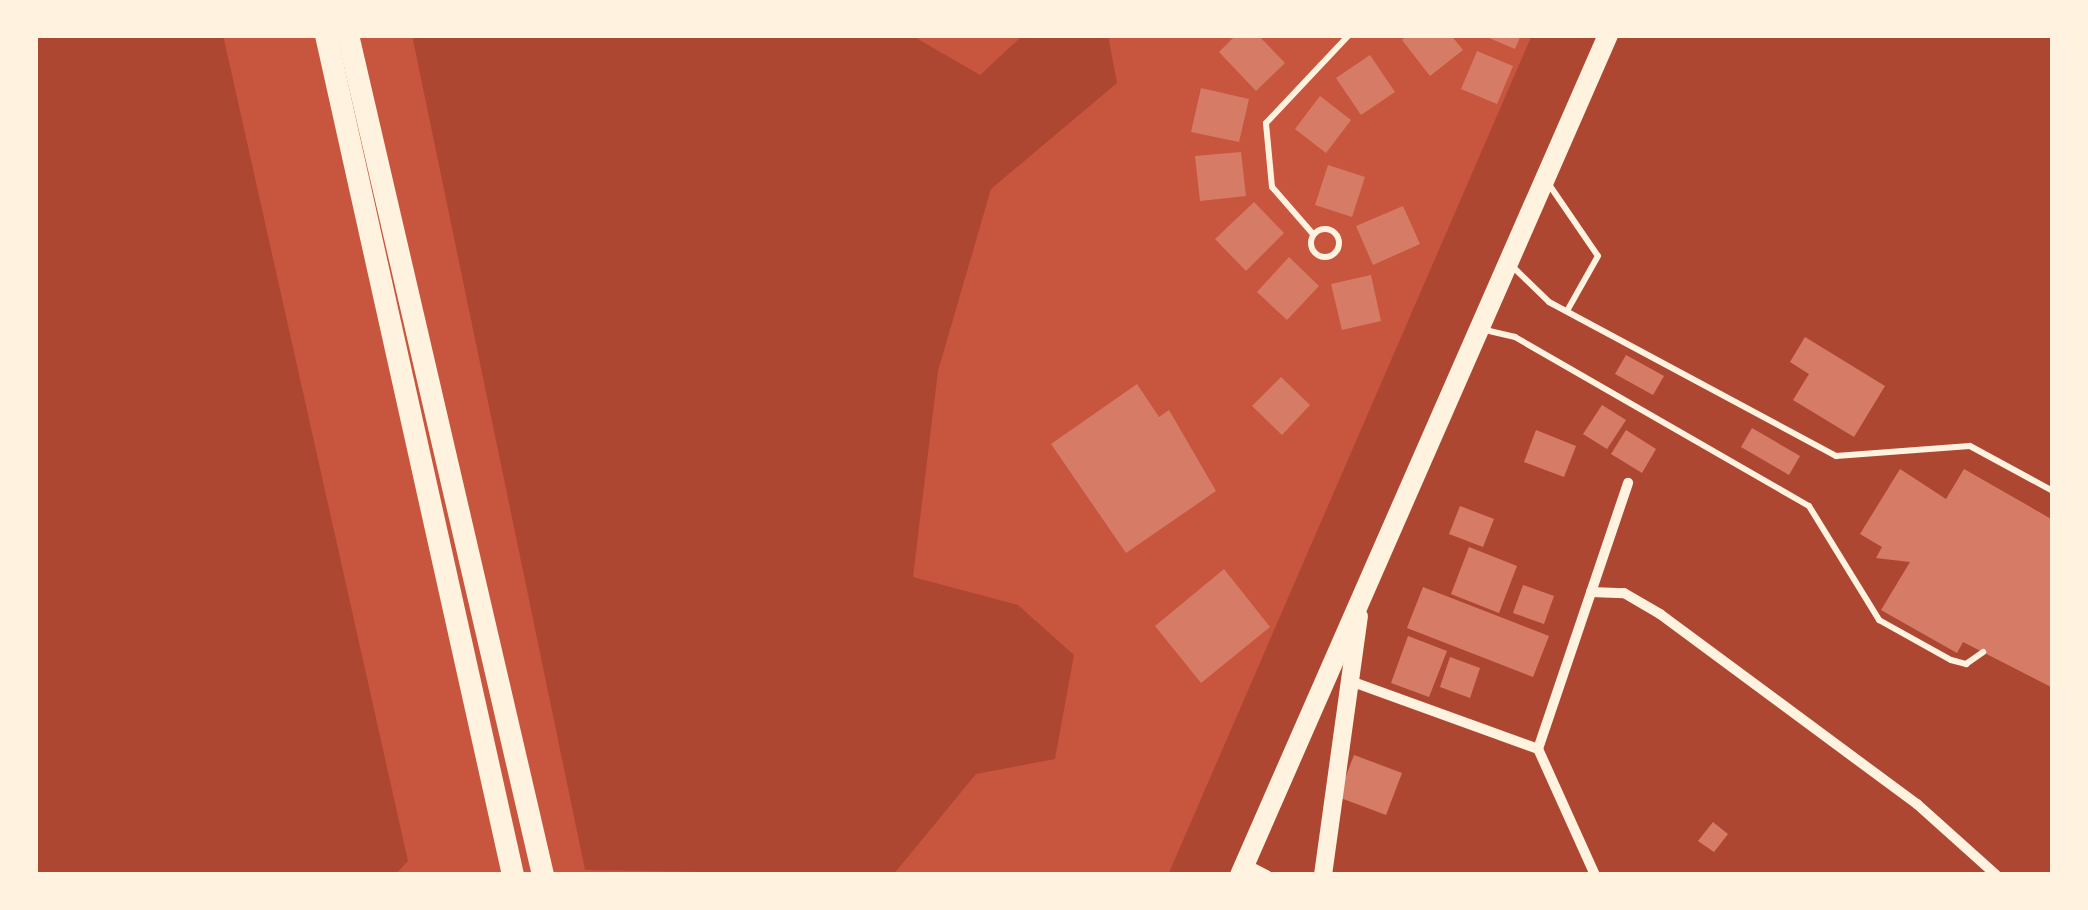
<!DOCTYPE html>
<style>
body{margin:0}
#map{position:relative;width:2088px;height:910px;overflow:hidden;background:#c8553d;font-family:Spectral,serif}
div>[style]{position:absolute}
[style*='--x']{left:calc(var(--x)*1px);top:calc(var(--y)*1px);width:calc(var(--w)*1px);rotate:calc(var(--a)*1deg)}
.green>*{inset:0;background:#ae4732}
.building>*{inset:0;background:#d67c66}
.service>*{height:6px;margin:-3px;padding:0 3px;transform-origin:3px;border-radius:3px;background:#fff3e0}
.service>.ring{margin:-3px;padding:0;box-sizing:content-box;background:none;border:6px solid #fff3e0;border-radius:50%}
.minor>*{height:10px;margin:-5px;padding:0 5px;transform-origin:5px;border-radius:5px;background:#fff3e0}
.tertiary>*{height:18px;margin:-9px;padding:0 9px;transform-origin:9px;border-radius:9px;background:#fff3e0}
.primary>*{height:20px;margin:-10px;padding:0 10px;transform-origin:10px;border-radius:10px;background:#fff3e0}
.trunk>*{height:22px;margin:-11px;padding:0 11px;transform-origin:11px;border-radius:11px;background:#fff3e0}
span{translate:-50% -50%;white-space:nowrap;text-align:center;line-height:1.15;-webkit-text-stroke:9px #fff3e0;paint-order:stroke}
.frame{position:absolute;inset:0;border:38px solid #fff3e0;pointer-events:none}
</style>
<div id="map">
<div class="green">
<div style="clip-path:polygon(35px 35px,223px 35px,408px 861px,395px 875px,35px 875px)"></div>
<div style="clip-path:polygon(412px 35px,911px 35px,980px 75px,1023px 35px,1108px 35px,1117px 83px,991px 189px,938px 371px,913px 577px,1018px 605px,1074px 655px,1055px 759px,976px 774px,893px 875px,585px 870px)"></div>
<div style="clip-path:polygon(1532px 35px,2053px 35px,2053px 875px,1168px 875px)"></div>
</div>
<div class="building">
<div style="clip-path:polygon(1236px 35px,1258px 35px,1285px 63px,1256px 91px,1219px 52px)"></div>
<div style="clip-path:polygon(1408px 35px,1451px 35px,1463px 50px,1430px 76px,1402px 40px)"></div>
<div style="clip-path:polygon(1482px 35px,1521px 35px,1515px 49px)"></div>
<div style="clip-path:polygon(1477px 51px,1513px 66px,1497px 104px,1461px 89px)"></div>
<div style="clip-path:polygon(1370px 55px,1395px 92px,1361px 115px,1336px 78px)"></div>
<div style="clip-path:polygon(1201px 88px,1249px 99px,1239px 142px,1191px 132px)"></div>
<div style="clip-path:polygon(1320px 96px,1351px 120px,1326px 153px,1295px 129px)"></div>
<div style="clip-path:polygon(1241px 152px,1246px 196px,1200px 201px,1195px 156px)"></div>
<div style="clip-path:polygon(1328px 165px,1365px 177px,1352px 217px,1315px 205px)"></div>
<div style="clip-path:polygon(1254px 202px,1284px 233px,1246px 271px,1215px 239px)"></div>
<div style="clip-path:polygon(1403px 206px,1420px 244px,1373px 265px,1356px 226px)"></div>
<div style="clip-path:polygon(1289px 257px,1319px 286px,1287px 320px,1257px 292px)"></div>
<div style="clip-path:polygon(1371px 275px,1381px 321px,1342px 330px,1331px 284px)"></div>
<div style="clip-path:polygon(1805px 337px,1885px 386px,1854px 437px,1793px 400px,1809px 374px,1790px 362px)"></div>
<div style="clip-path:polygon(1626px 355px,1664px 376px,1653px 395px,1615px 374px)"></div>
<div style="clip-path:polygon(1281px 377px,1310px 405px,1282px 435px,1252px 406px)"></div>
<div style="clip-path:polygon(1137px 384px,1159px 417px,1169px 410px,1216px 491px,1126px 553px,1051px 444px)"></div>
<div style="clip-path:polygon(1602px 405px,1626px 420px,1607px 449px,1583px 434px)"></div>
<div style="clip-path:polygon(1752px 428px,1800px 456px,1789px 475px,1741px 447px)"></div>
<div style="clip-path:polygon(1536px 430px,1576px 446px,1564px 477px,1524px 462px)"></div>
<div style="clip-path:polygon(1626px 430px,1656px 449px,1642px 473px,1611px 454px)"></div>
<div style="clip-path:polygon(1900px 469px,1946px 499px,1964px 469px,2053px 520px,2053px 688px,1963px 642px,1957px 653px,1881px 610px,1910px 562px,1876px 558px,1882px 547px,1860px 534px)"></div>
<div style="clip-path:polygon(1460px 506px,1494px 519px,1483px 547px,1449px 534px)"></div>
<div style="clip-path:polygon(1469px 547px,1517px 566px,1499px 613px,1451px 594px)"></div>
<div style="clip-path:polygon(1224px 569px,1270px 627px,1201px 683px,1155px 626px)"></div>
<div style="clip-path:polygon(1523px 585px,1554px 596px,1544px 624px,1513px 613px)"></div>
<div style="clip-path:polygon(1423px 587px,1549px 636px,1533px 677px,1407px 628px)"></div>
<div style="clip-path:polygon(1408px 636px,1447px 651px,1429px 697px,1391px 683px)"></div>
<div style="clip-path:polygon(1450px 657px,1480px 668px,1470px 698px,1440px 687px)"></div>
<div style="clip-path:polygon(1354px 755px,1402px 773px,1386px 815px,1338px 797px)"></div>
<div style="clip-path:polygon(1713px 822px,1728px 834px,1714px 852px,1698px 841px)"></div>
</div>
<div class="service">
<div style="--x:1548;--y:183;--w:88;--a:55.6"></div>
<div style="--x:1598;--y:256;--w:63;--a:119.4"></div>
<div class="ring" style="left:1311px;top:229px;width:22px;height:22px"></div>
<div style="--x:1313;--y:234;--w:62;--a:-131.1"></div>
<div style="--x:1272;--y:187;--w:64;--a:-95.4"></div>
<div style="--x:1266;--y:123;--w:121;--a:-46.7"></div>
<div style="--x:1511;--y:265;--w:53;--a:44.2"></div>
<div style="--x:1549;--y:302;--w:326;--a:28.2"></div>
<div style="--x:1836;--y:456;--w:134;--a:-4.3"></div>
<div style="--x:1970;--y:446;--w:94;--a:28.5"></div>
<div style="--x:1485;--y:330;--w:31;--a:13"></div>
<div style="--x:1515;--y:337;--w:339;--a:29.9"></div>
<div style="--x:1809;--y:506;--w:134;--a:58.4"></div>
<div style="--x:1879;--y:620;--w:82;--a:29.1"></div>
<div style="--x:1951;--y:660;--w:16;--a:15"></div>
<div style="--x:1966;--y:664;--w:21;--a:-35"></div>
</div>
<div class="minor">
<div style="--x:1591;--y:592;--w:33;--a:2"></div>
<div style="--x:1624;--y:593;--w:42;--a:30.3"></div>
<div style="--x:1660;--y:614;--w:320;--a:36.5"></div>
<div style="--x:1917;--y:804;--w:106;--a:41.9"></div>
<div style="--x:1353;--y:682;--w:197;--a:19.9"></div>
<div style="--x:1245;--y:864;--w:25;--a:27"></div>
<div style="--x:1595;--y:875;--w:138;--a:-114.3"></div>
<div style="--x:1538;--y:749;--w:281;--a:-71.3"></div>
</div>
<div class="tertiary">
<div style="--x:1323;--y:875;--w:261;--a:-82.1"></div>
</div>
<div class="primary">
<div style="--x:1240;--y:875;--w:917;--a:-66.34"></div>
</div>
<div class="trunk">
<div style="--x:326;--y:35;--w:861;--a:77.45"></div>
<div style="--x:348;--y:35;--w:862;--a:76.93"></div>
</div>
<div class="frame"></div>
</div>
